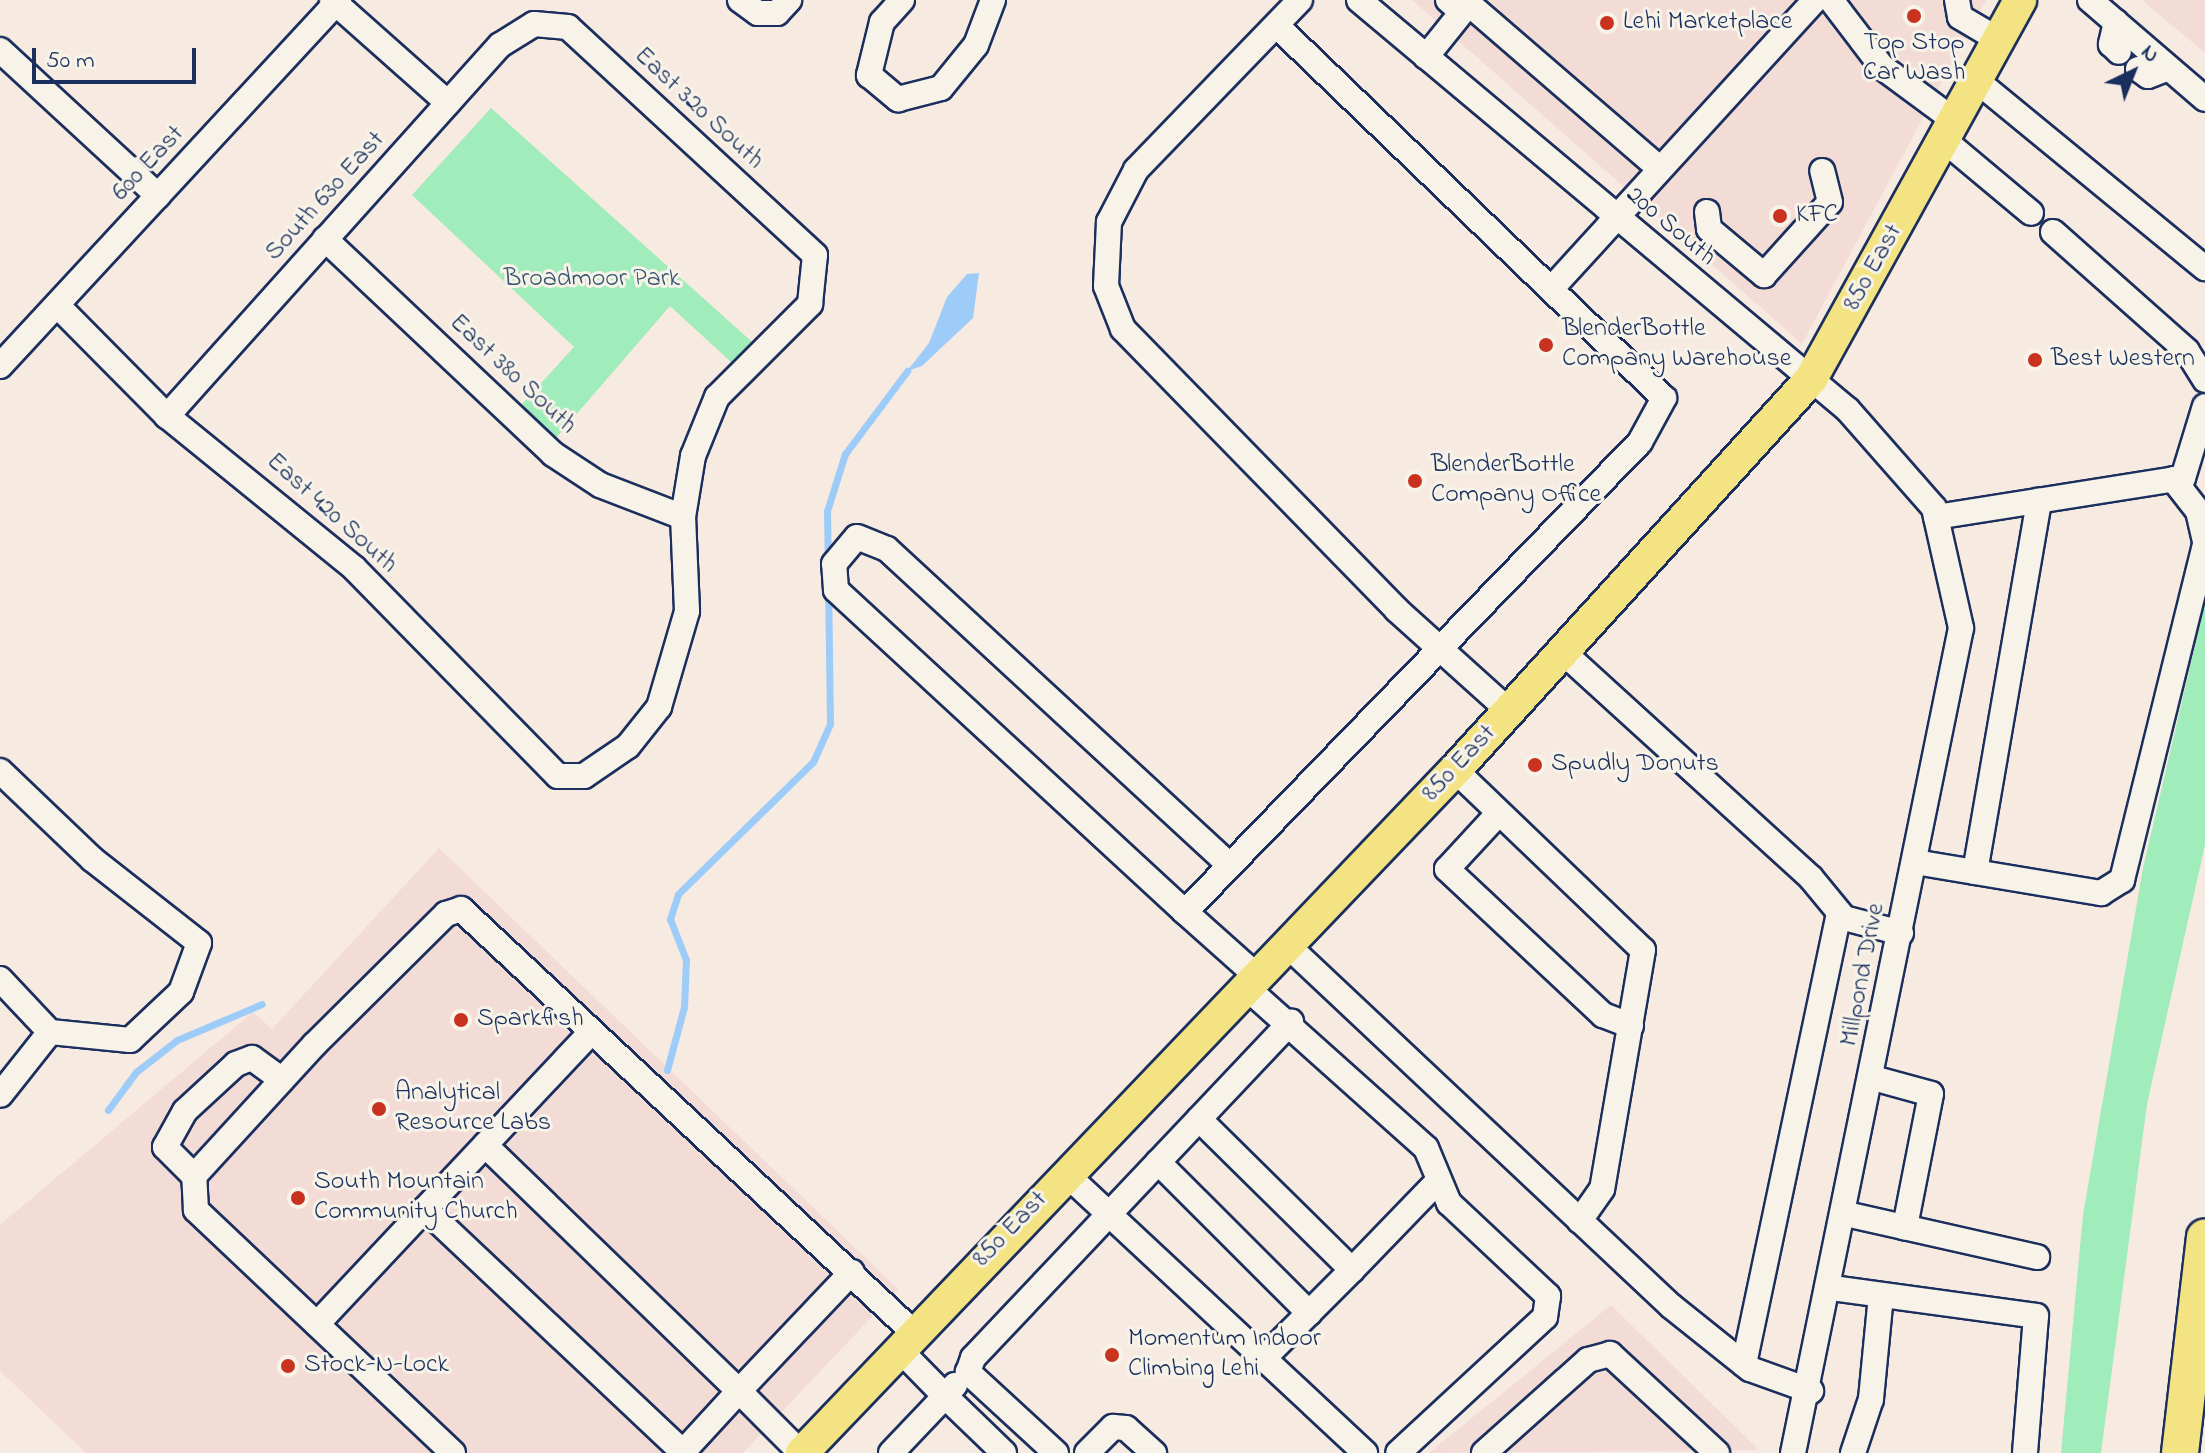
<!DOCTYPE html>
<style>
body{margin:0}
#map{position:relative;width:2205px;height:1453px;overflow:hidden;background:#f7eae1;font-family:"Indie Flower",sans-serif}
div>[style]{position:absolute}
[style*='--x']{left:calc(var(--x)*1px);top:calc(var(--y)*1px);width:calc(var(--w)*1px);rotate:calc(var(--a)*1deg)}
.built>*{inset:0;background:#f4dcd6}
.green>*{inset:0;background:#a1ecbb}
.water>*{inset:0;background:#9eccf9}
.stream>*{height:7px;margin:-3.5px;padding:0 3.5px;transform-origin:3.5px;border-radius:3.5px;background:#9eccf9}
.roads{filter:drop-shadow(2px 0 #1b2f5e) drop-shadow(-2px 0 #1b2f5e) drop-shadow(0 2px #1b2f5e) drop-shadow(0 -2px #1b2f5e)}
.minor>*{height:24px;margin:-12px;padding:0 12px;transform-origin:12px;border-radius:12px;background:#f7f3e8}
.major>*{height:32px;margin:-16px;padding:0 16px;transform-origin:16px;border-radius:16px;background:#f4e382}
.highway>*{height:36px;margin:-18px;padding:0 18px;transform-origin:18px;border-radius:18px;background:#f4e382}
.dots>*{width:22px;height:22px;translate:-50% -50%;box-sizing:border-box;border:4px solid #f7f3e8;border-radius:50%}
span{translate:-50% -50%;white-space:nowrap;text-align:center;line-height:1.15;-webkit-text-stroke:6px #f7f3e8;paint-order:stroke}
.poi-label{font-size:26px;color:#1b2f5e}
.left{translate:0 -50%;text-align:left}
.street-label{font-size:26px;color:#1b2f5e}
.park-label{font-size:26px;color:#365571}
.north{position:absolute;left:2093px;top:32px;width:80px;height:80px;-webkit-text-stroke:6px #f7f3e8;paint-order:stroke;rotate:43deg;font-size:22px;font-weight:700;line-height:32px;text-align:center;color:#1b2f5e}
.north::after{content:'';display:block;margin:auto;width:28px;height:36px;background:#1b2f5e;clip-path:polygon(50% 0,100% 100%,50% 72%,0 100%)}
.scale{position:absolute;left:32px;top:48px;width:164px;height:36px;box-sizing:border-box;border:4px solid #1b2f5e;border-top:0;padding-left:10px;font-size:24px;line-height:28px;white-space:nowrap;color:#1b2f5e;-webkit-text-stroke:6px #f7f3e8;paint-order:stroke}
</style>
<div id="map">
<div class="built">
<div style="clip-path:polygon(1412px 0,1986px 0,1802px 344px)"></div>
<div style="clip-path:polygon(2142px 0,2205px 0,2205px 53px)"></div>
<div style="clip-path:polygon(439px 848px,898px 1289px,743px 1453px,86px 1453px,0 1371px,0 1225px,253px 1012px,272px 1029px)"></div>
<div style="clip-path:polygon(1611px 1305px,1759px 1450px,1429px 1453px)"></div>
</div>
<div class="green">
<div style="clip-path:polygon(491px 108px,760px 349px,731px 362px,670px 306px,555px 439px,512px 415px,574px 347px,412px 195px)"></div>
<div style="clip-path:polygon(2205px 603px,2205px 845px,2147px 1104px,2101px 1453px,2061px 1453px,2083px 1215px,2143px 868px)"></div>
</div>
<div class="water">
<div style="clip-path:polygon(979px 273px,973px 318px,922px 366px,907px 371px,929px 343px,947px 297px,967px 274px)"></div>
</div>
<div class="stream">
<div style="--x:667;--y:1070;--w:65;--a:-74.9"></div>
<div style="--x:684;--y:1007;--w:47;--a:-87.6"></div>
<div style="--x:686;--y:960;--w:44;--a:-111.3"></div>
<div style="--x:670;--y:919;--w:26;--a:-72"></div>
<div style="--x:678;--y:894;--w:189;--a:-44.4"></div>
<div style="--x:813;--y:762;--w:42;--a:-65.9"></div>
<div style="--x:830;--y:724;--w:213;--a:-90.8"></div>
<div style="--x:827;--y:511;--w:60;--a:-72.5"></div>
<div style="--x:845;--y:454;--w:104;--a:-53.2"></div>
<div style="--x:108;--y:1110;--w:47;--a:-53.6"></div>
<div style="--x:136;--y:1072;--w:52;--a:-38"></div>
<div style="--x:177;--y:1040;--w:92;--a:-23"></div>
</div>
<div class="roads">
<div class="minor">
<div style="--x:332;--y:0;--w:155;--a:41.6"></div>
<div style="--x:740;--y:0;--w:22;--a:36"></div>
<div style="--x:758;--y:13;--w:19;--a:0"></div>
<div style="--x:777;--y:13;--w:18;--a:-47"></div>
<div style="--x:902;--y:0;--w:30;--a:132"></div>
<div style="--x:882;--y:22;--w:55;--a:103.8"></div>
<div style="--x:869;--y:75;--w:38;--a:40"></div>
<div style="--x:898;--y:99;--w:44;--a:-14.3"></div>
<div style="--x:941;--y:88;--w:55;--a:-50.9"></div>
<div style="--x:976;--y:45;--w:48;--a:-69.3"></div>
<div style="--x:1300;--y:0;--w:236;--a:134"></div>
<div style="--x:1136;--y:170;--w:59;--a:117.4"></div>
<div style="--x:1109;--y:222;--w:64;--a:92.7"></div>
<div style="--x:1106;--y:286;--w:46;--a:68.4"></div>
<div style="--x:1123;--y:329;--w:392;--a:45.7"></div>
<div style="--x:1397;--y:610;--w:151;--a:42"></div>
<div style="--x:1359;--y:0;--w:638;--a:39.98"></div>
<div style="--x:1848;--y:410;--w:130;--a:48.7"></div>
<div style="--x:1934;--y:508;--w:123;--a:77.3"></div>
<div style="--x:1961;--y:628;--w:842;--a:101.51"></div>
<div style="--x:1448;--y:0;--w:18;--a:41"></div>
<div style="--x:1462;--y:12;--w:11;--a:-49"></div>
<div style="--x:1469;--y:4;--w:252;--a:40.8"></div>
<div style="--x:1831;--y:0;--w:84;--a:52.7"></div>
<div style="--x:1882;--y:67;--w:91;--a:36.5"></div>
<div style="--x:1957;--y:0;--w:17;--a:80"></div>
<div style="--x:1960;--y:17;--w:45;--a:30.5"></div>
<div style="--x:2090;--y:0;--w:152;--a:40.7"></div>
<div style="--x:2116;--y:22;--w:23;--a:103"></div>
<div style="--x:2111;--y:44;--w:11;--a:45"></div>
<div style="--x:0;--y:50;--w:215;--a:42.7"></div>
<div style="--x:1426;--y:57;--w:58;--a:-51.3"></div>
<div style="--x:2138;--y:69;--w:12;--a:35"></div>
<div style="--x:2148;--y:76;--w:22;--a:-21"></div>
<div style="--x:1977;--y:81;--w:295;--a:39.4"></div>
<div style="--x:1945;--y:141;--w:112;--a:39.9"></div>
<div style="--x:1707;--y:212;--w:17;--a:83"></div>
<div style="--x:1709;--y:229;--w:72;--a:39.9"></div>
<div style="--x:1764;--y:275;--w:98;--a:-47.9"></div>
<div style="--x:1830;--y:202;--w:32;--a:-104"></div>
<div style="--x:2053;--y:232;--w:179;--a:41.6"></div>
<div style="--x:2187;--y:351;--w:34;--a:58"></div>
<div style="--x:325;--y:239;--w:313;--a:43.3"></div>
<div style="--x:553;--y:454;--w:56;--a:33.4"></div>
<div style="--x:600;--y:485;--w:89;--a:21.1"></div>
<div style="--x:1553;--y:287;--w:389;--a:-47.6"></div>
<div style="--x:57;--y:305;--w:156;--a:45.3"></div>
<div style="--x:167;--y:416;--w:241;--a:39.1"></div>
<div style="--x:354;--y:568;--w:291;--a:45.6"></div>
<div style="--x:558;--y:776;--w:26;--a:0"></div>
<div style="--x:584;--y:776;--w:53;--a:-34.3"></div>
<div style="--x:628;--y:746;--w:50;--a:-51.5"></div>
<div style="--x:659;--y:707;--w:100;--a:-73.7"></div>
<div style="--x:687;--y:611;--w:94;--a:-92.4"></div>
<div style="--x:683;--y:517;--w:62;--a:-80.7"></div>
<div style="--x:693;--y:456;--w:64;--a:-67.9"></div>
<div style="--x:717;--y:397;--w:132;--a:-45"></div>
<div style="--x:810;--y:304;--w:49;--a:-84.2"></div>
<div style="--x:815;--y:255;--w:336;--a:-137.3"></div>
<div style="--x:568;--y:27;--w:34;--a:-175"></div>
<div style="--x:534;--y:24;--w:40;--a:148"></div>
<div style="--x:500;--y:45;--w:499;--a:131.9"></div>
<div style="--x:0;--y:366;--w:499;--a:-47.2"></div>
<div style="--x:2173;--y:479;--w:41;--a:52"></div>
<div style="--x:2198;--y:511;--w:31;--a:77"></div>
<div style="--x:1936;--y:517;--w:250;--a:-9"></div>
<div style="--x:2183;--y:478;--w:75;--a:-73"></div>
<div style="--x:1564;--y:653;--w:334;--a:42.3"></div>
<div style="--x:1811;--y:878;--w:52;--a:50.5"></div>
<div style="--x:1844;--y:918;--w:59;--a:14.7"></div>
<div style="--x:1455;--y:770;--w:260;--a:43.8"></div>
<div style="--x:1643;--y:950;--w:242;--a:99.7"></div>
<div style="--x:1602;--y:1189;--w:39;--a:125"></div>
<div style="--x:0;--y:771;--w:127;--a:43.7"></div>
<div style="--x:92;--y:859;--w:136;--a:38.1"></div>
<div style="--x:199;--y:943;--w:52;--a:110.2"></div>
<div style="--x:181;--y:992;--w:70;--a:136.7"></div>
<div style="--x:130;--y:1040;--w:80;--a:-174.3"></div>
<div style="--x:50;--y:1032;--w:80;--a:128.4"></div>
<div style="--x:1498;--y:814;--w:75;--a:132.8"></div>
<div style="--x:1447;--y:869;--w:214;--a:43.1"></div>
<div style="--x:1603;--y:1015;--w:30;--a:21"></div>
<div style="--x:1915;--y:862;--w:189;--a:9.5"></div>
<div style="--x:2101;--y:893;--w:25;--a:-32"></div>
<div style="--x:2122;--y:880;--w:345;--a:-76.1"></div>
<div style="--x:1975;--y:872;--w:377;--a:-80.2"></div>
<div style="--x:1185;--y:912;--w:475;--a:-137.3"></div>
<div style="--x:836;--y:590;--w:26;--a:-94"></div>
<div style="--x:834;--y:564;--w:35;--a:-50"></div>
<div style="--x:857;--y:537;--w:32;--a:22"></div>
<div style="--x:887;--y:549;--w:463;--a:42.7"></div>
<div style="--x:1287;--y:945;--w:527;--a:43.23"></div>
<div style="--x:1671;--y:1306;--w:101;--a:38.6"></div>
<div style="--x:1750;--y:1369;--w:65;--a:19.8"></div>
<div style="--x:1258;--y:977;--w:98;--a:-138.3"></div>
<div style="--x:1185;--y:912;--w:654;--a:-45.93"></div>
<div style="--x:1640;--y:442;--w:50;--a:-61.4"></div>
<div style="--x:1664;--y:398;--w:538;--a:-136.13"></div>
<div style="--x:0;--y:979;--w:73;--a:46.7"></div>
<div style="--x:1247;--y:988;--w:240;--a:41.8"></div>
<div style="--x:1426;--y:1148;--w:60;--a:67.3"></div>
<div style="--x:1449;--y:1203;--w:136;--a:43.2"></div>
<div style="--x:1548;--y:1296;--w:21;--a:98"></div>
<div style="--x:1545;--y:1317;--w:200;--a:137.2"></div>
<div style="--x:1873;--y:1078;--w:60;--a:15.4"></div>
<div style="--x:1931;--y:1094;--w:136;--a:101.1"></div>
<div style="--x:1199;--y:1119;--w:215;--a:44.6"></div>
<div style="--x:1352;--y:1270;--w:122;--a:-46"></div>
<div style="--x:485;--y:1145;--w:354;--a:44.1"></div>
<div style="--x:739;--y:1391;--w:164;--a:-46.5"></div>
<div style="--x:1158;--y:1162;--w:214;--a:45"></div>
<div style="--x:1066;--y:1174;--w:409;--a:43"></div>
<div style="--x:194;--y:1176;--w:41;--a:-135"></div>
<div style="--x:165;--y:1147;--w:41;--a:-60.9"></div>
<div style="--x:185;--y:1111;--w:69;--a:-42.7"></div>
<div style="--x:236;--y:1064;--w:17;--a:-21"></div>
<div style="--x:252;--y:1058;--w:37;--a:36"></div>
<div style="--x:425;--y:1209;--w:354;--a:43.3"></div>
<div style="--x:1846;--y:1214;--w:196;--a:12.7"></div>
<div style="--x:1832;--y:1288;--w:206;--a:7.8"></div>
<div style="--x:2036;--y:1316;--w:137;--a:94.6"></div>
<div style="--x:317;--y:1324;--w:400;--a:-46.8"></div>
<div style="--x:1264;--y:1358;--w:124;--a:-45"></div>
<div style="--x:1744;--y:1364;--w:461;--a:-78.1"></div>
<div style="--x:955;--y:1385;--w:15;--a:132"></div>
<div style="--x:945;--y:1396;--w:82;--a:44"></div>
<div style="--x:453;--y:1453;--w:354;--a:-136.6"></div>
<div style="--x:196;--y:1210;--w:34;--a:-93"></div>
<div style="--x:194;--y:1176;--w:178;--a:-47.5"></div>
<div style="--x:314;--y:1045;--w:186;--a:-44.8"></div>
<div style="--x:446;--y:914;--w:16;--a:-18"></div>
<div style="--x:461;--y:909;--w:618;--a:43.1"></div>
<div style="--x:682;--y:1453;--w:84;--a:-47.4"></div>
<div style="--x:739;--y:1391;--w:88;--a:45"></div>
<div style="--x:891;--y:1453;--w:79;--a:-46.5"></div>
<div style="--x:945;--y:1396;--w:67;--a:-134.4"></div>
<div style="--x:1056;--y:1453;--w:120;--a:-137.4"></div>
<div style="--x:968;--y:1372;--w:15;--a:-70"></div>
<div style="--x:973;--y:1358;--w:463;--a:-46.6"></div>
<div style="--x:1087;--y:1453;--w:37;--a:-45"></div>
<div style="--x:1113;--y:1427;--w:13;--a:4"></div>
<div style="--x:1126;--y:1428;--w:38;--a:42"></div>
<div style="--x:1484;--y:1453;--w:140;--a:-41.8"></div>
<div style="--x:1588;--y:1360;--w:23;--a:-15"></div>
<div style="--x:1610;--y:1354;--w:146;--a:42.8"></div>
<div style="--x:1853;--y:1453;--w:57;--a:-71.6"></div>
<div style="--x:1871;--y:1399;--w:104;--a:-84.5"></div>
</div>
<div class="major">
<div style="--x:802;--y:1453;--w:945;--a:-46.29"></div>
<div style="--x:1455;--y:770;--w:529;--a:-47.68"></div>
<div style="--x:1811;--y:379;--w:433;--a:-61.1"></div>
</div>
<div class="highway">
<div style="--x:2180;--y:1453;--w:217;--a:-83.4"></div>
</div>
</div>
<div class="dots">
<div style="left:1914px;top:16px;background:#c8321e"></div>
<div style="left:1607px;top:23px;background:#c8321e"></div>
<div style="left:1780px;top:216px;background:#c8321e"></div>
<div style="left:1546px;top:345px;background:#c8321e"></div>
<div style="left:2035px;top:360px;background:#c8321e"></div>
<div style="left:1415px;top:481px;background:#c8321e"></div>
<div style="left:1535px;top:765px;background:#c8321e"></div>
<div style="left:461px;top:1020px;background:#c8321e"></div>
<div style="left:379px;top:1109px;background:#c8321e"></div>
<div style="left:298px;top:1198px;background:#c8321e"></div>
<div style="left:1112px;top:1355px;background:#c8321e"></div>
<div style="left:288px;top:1366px;background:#c8321e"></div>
</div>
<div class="poi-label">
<span class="left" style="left:1623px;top:23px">Lehi Marketplace</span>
<span style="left:1914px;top:59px">Top Stop<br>Car Wash</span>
<span class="left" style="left:1796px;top:216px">KFC</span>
<span class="left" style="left:1562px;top:345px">BlenderBottle<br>Company Warehouse</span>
<span class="left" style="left:2051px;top:360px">Best Western</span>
<span class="left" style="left:1431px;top:481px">BlenderBottle<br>Company Office</span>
<span class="left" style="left:1551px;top:765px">Spudly Donuts</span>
<span class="left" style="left:477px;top:1020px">Sparkfish</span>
<span class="left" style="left:395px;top:1109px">Analytical<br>Resource Labs</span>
<span class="left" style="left:314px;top:1198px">South Mountain<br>Community Church</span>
<span class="left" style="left:1128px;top:1355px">Momentum Indoor<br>Climbing Lehi</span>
<span class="left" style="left:304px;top:1366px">Stock-N-Lock</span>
</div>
<div class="street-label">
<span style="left:698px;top:109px;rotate:43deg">East 320 South</span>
<span style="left:149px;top:164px;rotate:-47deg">600 East</span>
<span style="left:326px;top:197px;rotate:-48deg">South 630 East</span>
<span style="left:1670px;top:227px;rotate:40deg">200 South</span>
<span style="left:1874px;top:268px;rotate:-61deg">850 East</span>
<span style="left:512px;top:375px;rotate:43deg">East 380 South</span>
<span style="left:331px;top:514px;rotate:42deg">East 420 South</span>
<span style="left:1460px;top:764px;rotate:-47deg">850 East</span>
<span style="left:1864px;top:975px;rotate:-79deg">Millpond Drive</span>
<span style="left:1011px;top:1230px;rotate:-46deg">850 East</span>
</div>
<div class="park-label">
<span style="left:592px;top:280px">Broadmoor Park</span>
</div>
<div class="north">N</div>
<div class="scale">50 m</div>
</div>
